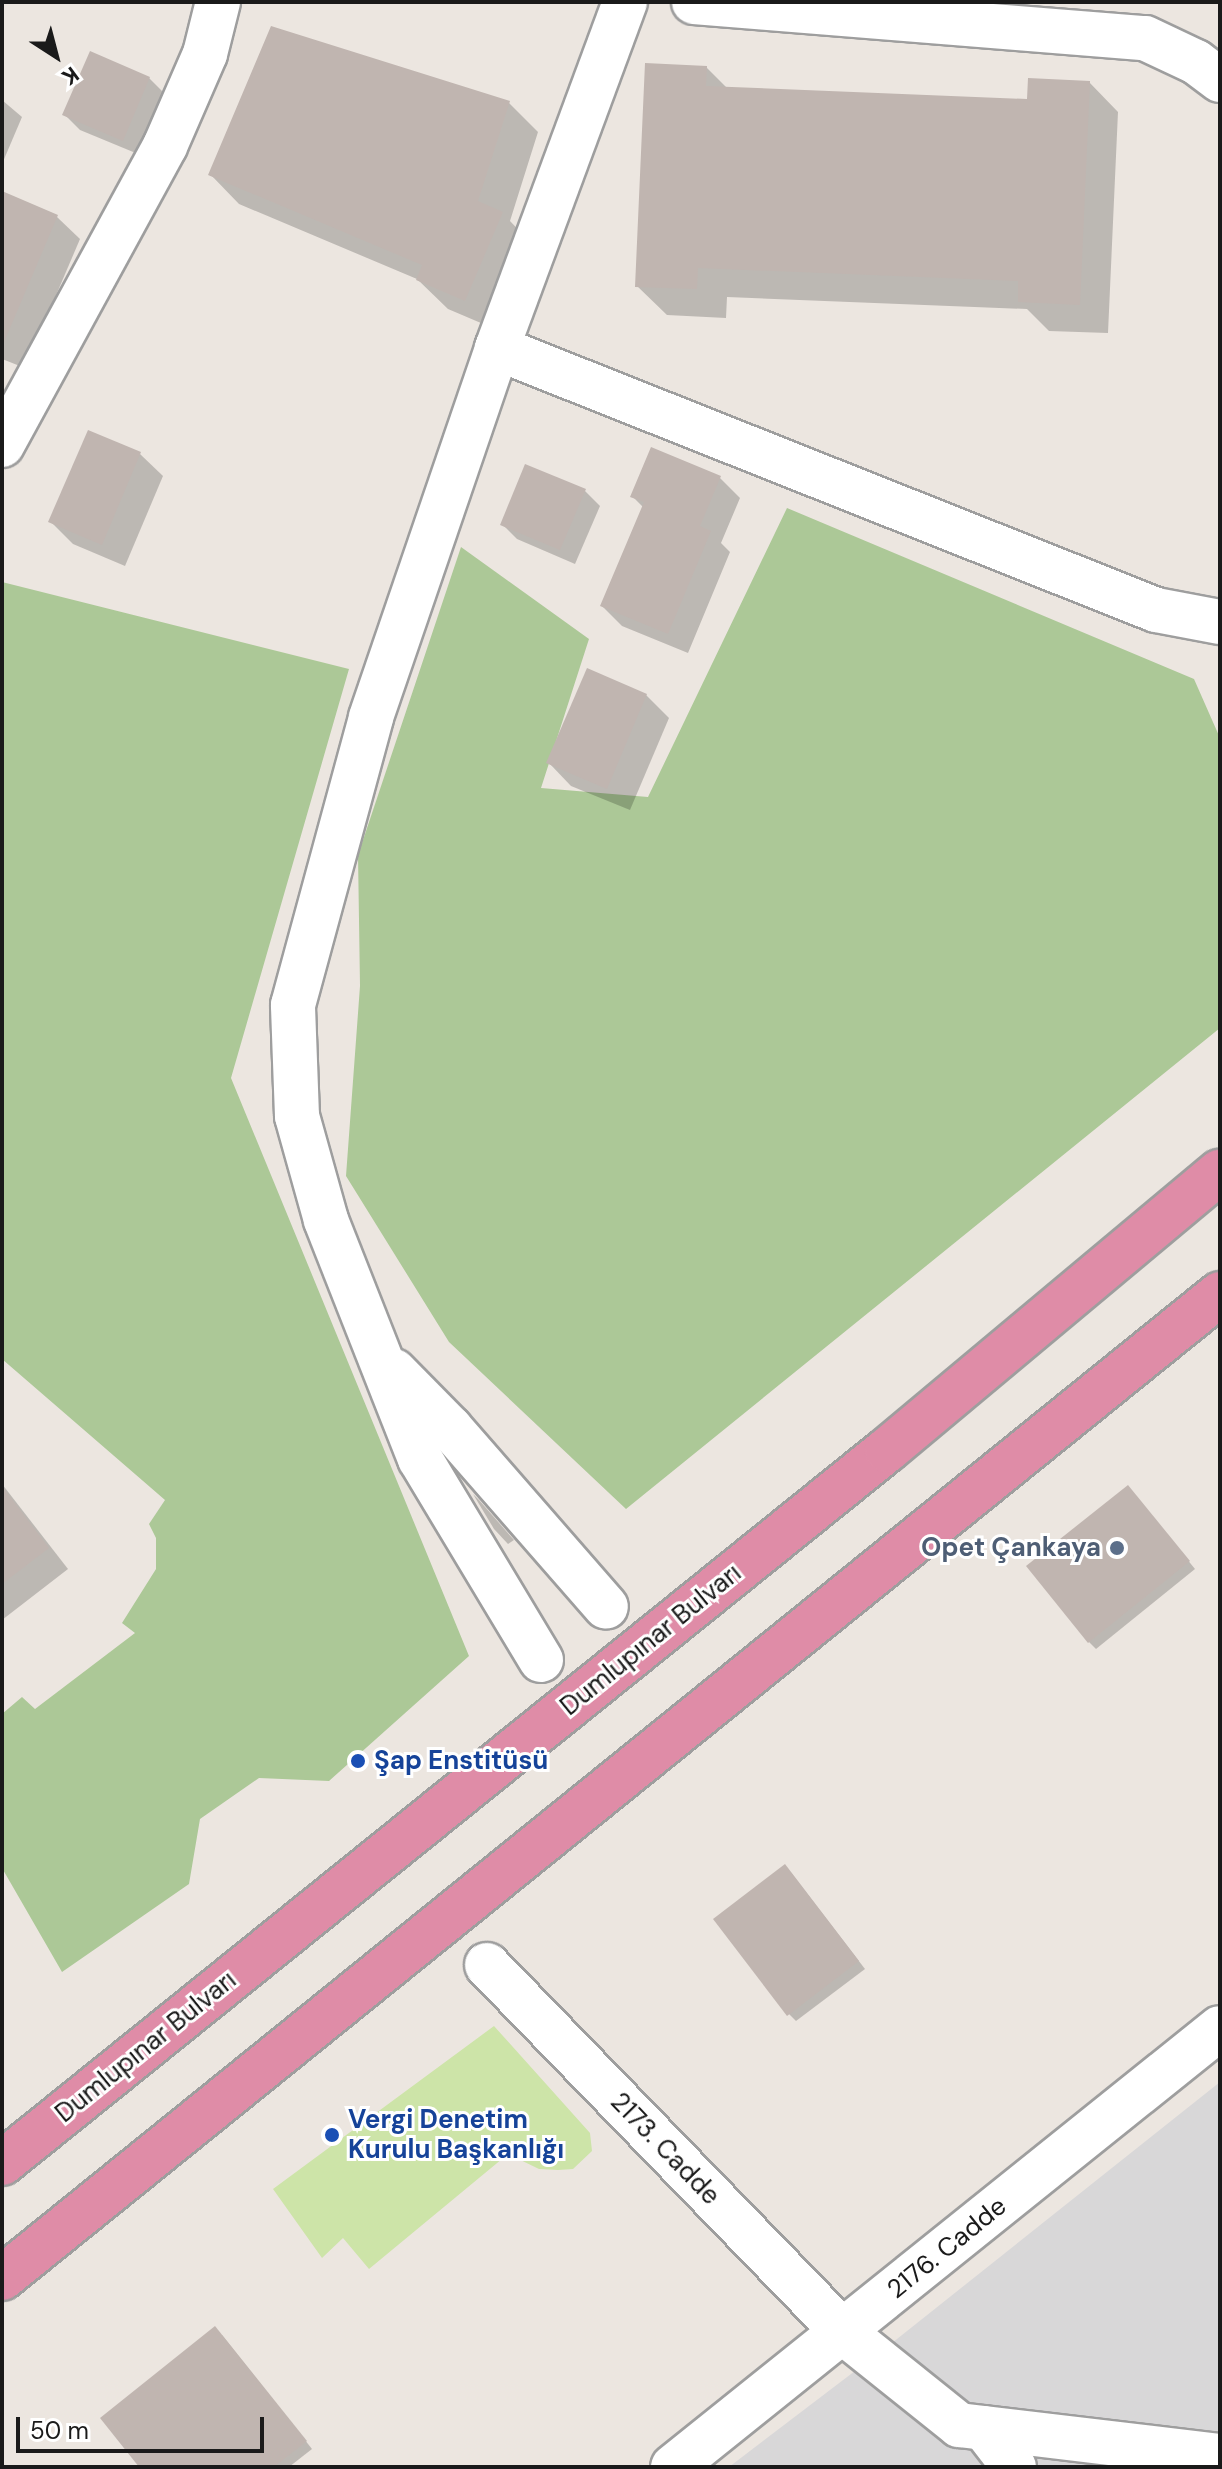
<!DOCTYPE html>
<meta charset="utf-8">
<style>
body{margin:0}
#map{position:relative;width:1222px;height:2469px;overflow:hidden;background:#ece6e0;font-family:"DM Sans",sans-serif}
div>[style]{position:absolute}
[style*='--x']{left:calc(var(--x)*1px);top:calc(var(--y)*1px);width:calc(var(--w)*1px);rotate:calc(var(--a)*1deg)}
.residential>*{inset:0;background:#d8d7d8}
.grass>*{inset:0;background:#cde4a8}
.forest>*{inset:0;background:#acc897}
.shadow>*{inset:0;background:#0003}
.building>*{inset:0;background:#c0b5b0}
.roads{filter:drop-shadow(2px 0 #9e9e9e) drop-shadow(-2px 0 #9e9e9e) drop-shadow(0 2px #9e9e9e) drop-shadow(0 -2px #9e9e9e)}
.minor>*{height:44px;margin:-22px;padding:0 22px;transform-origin:22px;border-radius:22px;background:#fff}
.highway>*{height:44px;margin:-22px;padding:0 22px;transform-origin:22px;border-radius:22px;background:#df8ca7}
.dots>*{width:22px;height:22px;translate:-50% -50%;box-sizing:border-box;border:4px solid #fff;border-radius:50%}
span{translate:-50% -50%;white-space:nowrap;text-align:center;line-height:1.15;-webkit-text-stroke:6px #fff;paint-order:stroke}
.service-label{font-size:26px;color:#4e5e75;font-weight:700}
.right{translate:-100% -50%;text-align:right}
.street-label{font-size:26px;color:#1a1a1a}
.transit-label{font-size:26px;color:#164399;font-weight:700}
.left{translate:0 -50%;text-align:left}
.frame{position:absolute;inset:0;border:4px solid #1a1a1a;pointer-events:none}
.north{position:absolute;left:16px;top:16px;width:80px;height:80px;-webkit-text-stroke:6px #fff;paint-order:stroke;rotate:144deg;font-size:22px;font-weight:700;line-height:32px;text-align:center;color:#1a1a1a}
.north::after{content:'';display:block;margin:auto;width:28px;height:36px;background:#1a1a1a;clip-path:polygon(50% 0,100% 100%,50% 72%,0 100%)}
.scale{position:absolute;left:16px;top:2417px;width:248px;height:36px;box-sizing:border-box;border:4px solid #1a1a1a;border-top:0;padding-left:10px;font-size:24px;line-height:28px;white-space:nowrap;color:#1a1a1a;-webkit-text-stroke:6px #fff;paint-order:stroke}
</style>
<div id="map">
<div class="residential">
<div style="clip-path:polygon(1220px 2082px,1220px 2467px,729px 2467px,897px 2339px)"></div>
</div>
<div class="grass">
<div style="clip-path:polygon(494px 2026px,590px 2133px,592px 2151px,573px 2169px,558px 2170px,539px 2169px,508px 2154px,369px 2269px,343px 2238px,322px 2258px,273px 2189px)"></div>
</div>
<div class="forest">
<div style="clip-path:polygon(787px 508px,1194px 679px,1220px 738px,1220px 1028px,626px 1509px,449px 1342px,346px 1176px,360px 986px,358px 855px,461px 547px,589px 639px,541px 788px,648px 797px)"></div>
<div style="clip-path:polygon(2px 582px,349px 669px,231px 1078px,469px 1656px,329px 1781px,259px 1778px,200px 1819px,189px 1884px,62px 1972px,2px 1868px,2px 1714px,22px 1697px,35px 1709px,135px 1633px,122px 1623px,156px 1569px,156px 1538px,149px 1524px,165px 1500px,2px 1359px)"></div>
</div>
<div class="shadow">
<div style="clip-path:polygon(706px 67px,728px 89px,1029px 101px,1089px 82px,1118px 112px,1108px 333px,1049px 331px,1027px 309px,727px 297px,726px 318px,667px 315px,637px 286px)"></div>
<div style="clip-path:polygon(149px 78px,164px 93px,138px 154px,80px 130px,65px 115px)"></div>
<div style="clip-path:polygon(2px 100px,22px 117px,2px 164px)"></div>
<div style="clip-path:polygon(509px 103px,538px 132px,510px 221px,531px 243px,495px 329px,448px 309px,417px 279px,239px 204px,210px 174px)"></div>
<div style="clip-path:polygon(2px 212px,57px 217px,80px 239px,25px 368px,2px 359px)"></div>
<div style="clip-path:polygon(140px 454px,163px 476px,125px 566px,73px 544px,51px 522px)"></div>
<div style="clip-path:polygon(720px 478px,740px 498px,721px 543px,730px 552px,688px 653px,622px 626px,602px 606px,644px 508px,632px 496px)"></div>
<div style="clip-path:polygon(585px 491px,600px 506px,575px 564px,517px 539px,502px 524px)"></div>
<div style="clip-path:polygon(646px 695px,669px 718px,630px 810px,571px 786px,549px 763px)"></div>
<div style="clip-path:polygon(2px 1484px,68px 1569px,2px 1620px)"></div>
<div style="clip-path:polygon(473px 1494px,479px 1500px,514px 1540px,508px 1544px,494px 1529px)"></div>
<div style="clip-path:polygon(1135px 1495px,1195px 1569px,1096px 1649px,1089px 1642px)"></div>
<div style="clip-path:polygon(792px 1874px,865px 1969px,796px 2021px,789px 2014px)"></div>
<div style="clip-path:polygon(222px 2335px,312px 2449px,289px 2467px,142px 2467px)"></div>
</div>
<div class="building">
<div style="clip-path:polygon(271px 26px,510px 101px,478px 201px,503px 212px,465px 301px,416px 280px,422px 265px,208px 175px)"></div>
<div style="clip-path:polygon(90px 51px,150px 77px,123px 141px,62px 115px)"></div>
<div style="clip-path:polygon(645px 63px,707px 66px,706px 86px,1027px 99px,1028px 78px,1090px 81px,1080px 305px,1018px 302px,1018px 281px,698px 268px,697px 289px,635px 287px)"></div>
<div style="clip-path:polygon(2px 191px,58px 215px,2px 347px)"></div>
<div style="clip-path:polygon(88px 430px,141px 452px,102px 545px,48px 522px)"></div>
<div style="clip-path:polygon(651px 447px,721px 476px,700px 526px,711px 531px,668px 634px,600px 606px,644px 502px,630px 497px)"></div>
<div style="clip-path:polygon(525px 464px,586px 489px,560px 550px,500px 525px)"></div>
<div style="clip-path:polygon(587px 668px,647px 694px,607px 789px,546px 763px)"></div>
<div style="clip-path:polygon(1128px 1485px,1190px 1561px,1088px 1643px,1026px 1566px)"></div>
<div style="clip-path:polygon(2px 1486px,49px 1548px,2px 1584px)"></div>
<div style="clip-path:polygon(785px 1864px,859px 1961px,787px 2016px,713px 1919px)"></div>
<div style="clip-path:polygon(215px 2326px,307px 2441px,274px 2467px,139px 2467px,100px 2418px)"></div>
</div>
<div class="roads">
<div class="minor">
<div style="--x:694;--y:2;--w:452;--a:4.6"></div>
<div style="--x:1145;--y:38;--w:56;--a:25.2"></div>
<div style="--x:1196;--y:62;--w:30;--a:37"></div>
<div style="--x:497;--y:348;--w:709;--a:21.68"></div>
<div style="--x:1156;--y:610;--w:65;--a:10.6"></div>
<div style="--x:2;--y:445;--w:341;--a:-61.4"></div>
<div style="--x:165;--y:146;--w:100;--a:-66.5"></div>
<div style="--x:205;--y:54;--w:54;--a:-76"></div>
<div style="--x:394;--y:1371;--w:80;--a:45.5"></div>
<div style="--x:450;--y:1428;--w:237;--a:48.9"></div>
<div style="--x:541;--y:1660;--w:235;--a:-121"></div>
<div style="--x:420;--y:1459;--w:257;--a:-111.5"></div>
<div style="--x:326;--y:1220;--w:108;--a:-105.6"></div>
<div style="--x:297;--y:1116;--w:111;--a:-92.1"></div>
<div style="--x:293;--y:1005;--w:298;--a:-74.8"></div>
<div style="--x:371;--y:717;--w:390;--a:-71.1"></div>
<div style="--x:497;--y:348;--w:369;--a:-69.7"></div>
<div style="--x:487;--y:1965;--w:511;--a:45.87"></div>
<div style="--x:843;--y:2332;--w:149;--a:38.7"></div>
<div style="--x:959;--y:2425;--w:263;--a:6.8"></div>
<div style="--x:984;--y:2428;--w:49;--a:52.4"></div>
<div style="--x:673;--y:2467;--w:701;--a:-38.75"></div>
</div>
<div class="highway">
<div style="--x:2;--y:2163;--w:1136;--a:-38.86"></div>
<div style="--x:887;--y:1450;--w:434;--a:-39.9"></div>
<div style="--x:2;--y:2278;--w:1566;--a:-38.93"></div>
</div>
</div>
<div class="dots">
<div style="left:1117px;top:1548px;background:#5c6f8a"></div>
<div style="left:358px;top:1761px;background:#1a4fb4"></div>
<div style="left:332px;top:2135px;background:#1a4fb4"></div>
</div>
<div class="service-label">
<span class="right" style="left:1101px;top:1548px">Opet Çankaya</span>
</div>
<div class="street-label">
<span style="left:651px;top:1640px;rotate:-39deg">Dumlupınar Bulvarı</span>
<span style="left:146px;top:2047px;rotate:-39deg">Dumlupınar Bulvarı</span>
<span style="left:665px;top:2149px;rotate:46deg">2173. Cadde</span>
<span style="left:947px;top:2248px;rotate:-39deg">2176. Cadde</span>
</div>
<div class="transit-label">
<span class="left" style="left:374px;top:1761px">Şap Enstitüsü</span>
<span class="left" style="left:348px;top:2135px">Vergi Denetim<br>Kurulu Başkanlığı</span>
</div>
<div class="frame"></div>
<div class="north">K</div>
<div class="scale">50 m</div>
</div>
